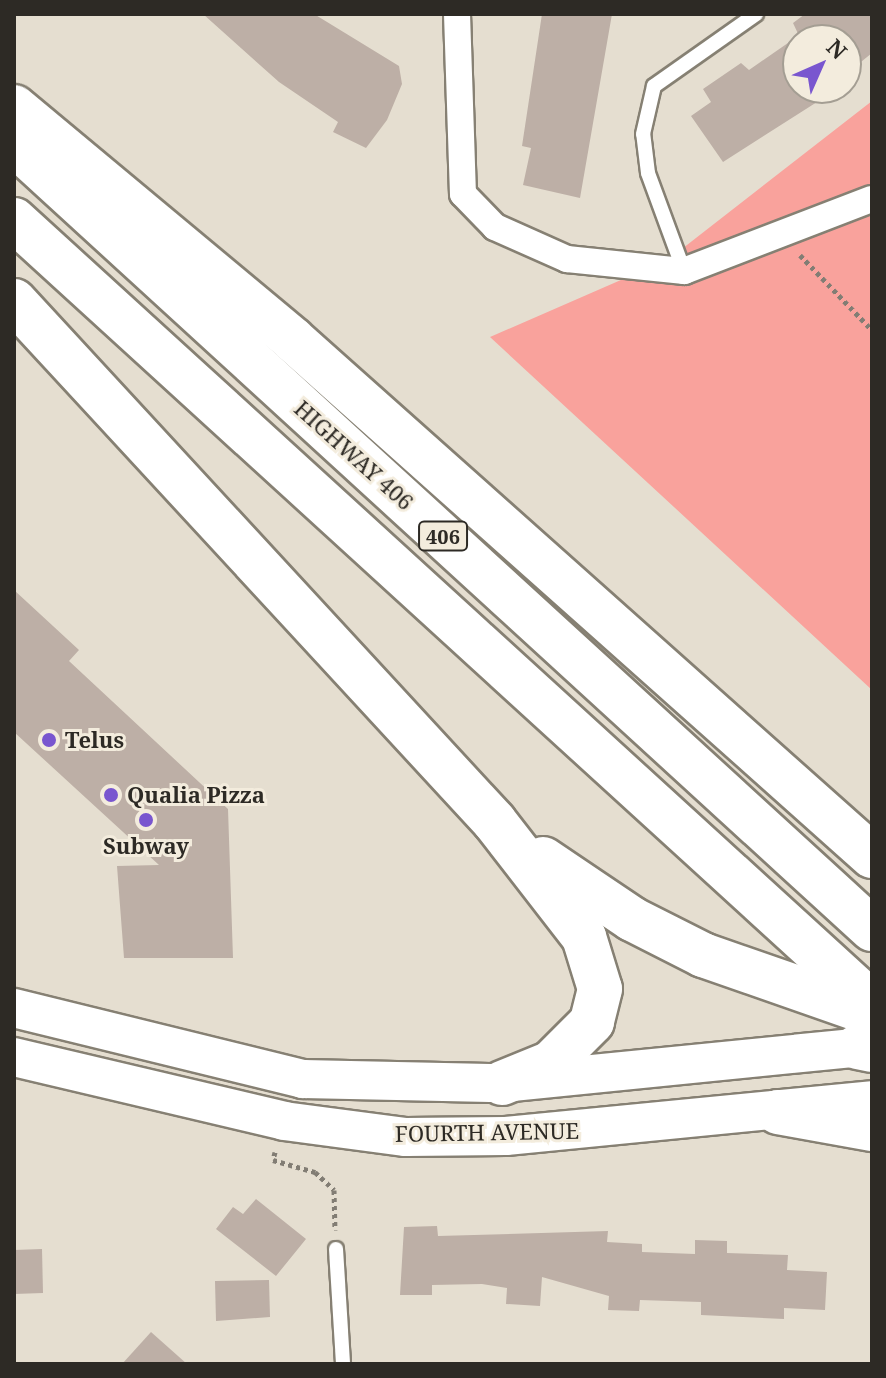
<!DOCTYPE html>
<style>
body{margin:0}
#map{position:relative;width:886px;height:1378px;overflow:hidden;background:#e5ded0;font-family:"Noto Serif",serif}
div>[style]{position:absolute}
[style*='--x']{left:calc(var(--x)*1px);top:calc(var(--y)*1px);width:calc(var(--w)*1px);rotate:calc(var(--a)*1deg)}
.green>*{inset:0;background:#f9a29c}
.building>*{inset:0;background:#bdafa6}
.path>*{height:5px;margin-top:-2.5px;transform-origin:0;background:repeating-linear-gradient(90deg,#827d74 0 4px,transparent 0 8px)}
.roads{filter:drop-shadow(2px 0 #868073) drop-shadow(-2px 0 #868073) drop-shadow(0 2px #868073) drop-shadow(0 -2px #868073)}
.lane>*{height:14px;margin:-7px;padding:0 7px;transform-origin:7px;border-radius:7px;background:#fff}
.street>*{height:26px;margin:-13px;padding:0 13px;transform-origin:13px;border-radius:13px;background:#fff}
.secondary>*{height:38px;margin:-19px;padding:0 19px;transform-origin:19px;border-radius:19px;background:#fff}
.highway>*{height:44px;margin:-22px;padding:0 22px;transform-origin:22px;border-radius:22px;background:#fff}
.dots>*{width:22px;height:22px;translate:-50% -50%;box-sizing:border-box;border:4px solid #f3ecdd;border-radius:50%}
span{translate:-50% -50%;white-space:nowrap;text-align:center;line-height:1.15;-webkit-text-stroke:6px #f3ecdd;paint-order:stroke}
.shield-label span{padding:2px 6px;background:#f3ecdd;border:2px solid;border-radius:6px;-webkit-text-stroke-width:0}
.shield-label{font-size:20px;color:#2d2a25;font-weight:700}
.street-label{font-size:22px;color:#2d2a25}
.poi-label{font-size:22px;color:#2d2a25;font-weight:700}
.left{translate:0 -50%;text-align:left}
.frame{position:absolute;inset:0;border:16px solid #2d2a25;pointer-events:none}
.north{position:absolute;left:782px;top:24px;width:80px;height:80px;box-sizing:border-box;background:#f3ecdd;border:2px solid #a49e93;border-radius:50%;rotate:45deg;font-size:22px;font-weight:700;line-height:32px;text-align:center;color:#2d2a25}
.north::after{content:'';display:block;margin:auto;width:28px;height:36px;background:#7956cf;clip-path:polygon(50% 0,100% 100%,50% 72%,0 100%)}
</style>
<div id="map">
<div class="green">
<div style="clip-path:polygon(872px 101px,872px 690px,490px 337px,669px 259px)"></div>
</div>
<div class="building">
<div style="clip-path:polygon(203px 14px,314px 14px,399px 66px,402px 84px,387px 120px,366px 148px,333px 132px,338px 122px,279px 82px)"></div>
<div style="clip-path:polygon(542px 14px,612px 14px,580px 198px,523px 185px,531px 148px,522px 146px)"></div>
<div style="clip-path:polygon(805px 14px,872px 14px,872px 53px,846px 74px,846px 40px,801px 40px,793px 23px)"></div>
<div style="clip-path:polygon(798px 36px,798px 88px,839px 88px,723px 162px,691px 116px,711px 102px,703px 89px,741px 63px,749px 70px)"></div>
<div style="clip-path:polygon(14px 590px,79px 650px,69px 661px,228px 809px,233px 958px,124px 958px,117px 866px,159px 865px,14px 732px)"></div>
<div style="clip-path:polygon(256px 1199px,306px 1239px,276px 1276px,216px 1229px,233px 1207px,243px 1214px)"></div>
<div style="clip-path:polygon(437px 1226px,438px 1236px,608px 1231px,607px 1242px,642px 1244px,642px 1252px,695px 1254px,695px 1240px,727px 1241px,727px 1253px,788px 1255px,787px 1270px,827px 1272px,825px 1310px,784px 1308px,784px 1319px,701px 1315px,701px 1302px,640px 1300px,639px 1311px,608px 1310px,609px 1296px,542px 1277px,540px 1306px,506px 1304px,507px 1288px,482px 1284px,432px 1285px,432px 1295px,400px 1295px,404px 1227px)"></div>
<div style="clip-path:polygon(42px 1249px,43px 1293px,14px 1294px,14px 1250px)"></div>
<div style="clip-path:polygon(269px 1280px,270px 1317px,216px 1321px,215px 1281px)"></div>
<div style="clip-path:polygon(151px 1332px,187px 1364px,122px 1364px)"></div>
</div>
<div class="path">
<div style="--x:800;--y:255;--w:104;--a:46.2"></div>
<div style="--x:275;--y:1152;--w:8;--a:104"></div>
<div style="--x:273;--y:1160;--w:44;--a:15.9"></div>
<div style="--x:315;--y:1172;--w:26;--a:43"></div>
<div style="--x:334;--y:1190;--w:40;--a:88.6"></div>
</div>
<div class="roads">
<div class="lane">
<div style="--x:684;--y:271;--w:104;--a:-110.2"></div>
<div style="--x:648;--y:173;--w:39;--a:-97"></div>
<div style="--x:643;--y:134;--w:49;--a:-77.1"></div>
<div style="--x:654;--y:86;--w:125;--a:-35.2"></div>
<div style="--x:336;--y:1249;--w:115;--a:86.5"></div>
</div>
<div class="street">
<div style="--x:457;--y:14;--w:180;--a:88.1"></div>
<div style="--x:463;--y:194;--w:46;--a:45.9"></div>
<div style="--x:495;--y:227;--w:79;--a:24"></div>
<div style="--x:567;--y:259;--w:118;--a:5.9"></div>
<div style="--x:684;--y:271;--w:201;--a:-21"></div>
</div>
<div class="secondary">
<div style="--x:14;--y:1008;--w:298;--a:13.8"></div>
<div style="--x:303;--y:1079;--w:199;--a:1.2"></div>
<div style="--x:502;--y:1083;--w:372;--a:-5.7"></div>
<div style="--x:14;--y:1057;--w:277;--a:13.3"></div>
<div style="--x:284;--y:1121;--w:123;--a:7.5"></div>
<div style="--x:406;--y:1137;--w:100;--a:-0.6"></div>
<div style="--x:506;--y:1136;--w:368;--a:-5.6"></div>
</div>
<div class="highway">
<div style="--x:14;--y:107;--w:362;--a:39.8"></div>
<div style="--x:292;--y:339;--w:777;--a:41.71"></div>
<div style="--x:14;--y:144;--w:1163;--a:42.46"></div>
<div style="--x:14;--y:220;--w:1162;--a:42.38"></div>
<div style="--x:14;--y:301;--w:708;--a:47.29"></div>
<div style="--x:494;--y:821;--w:147;--a:52.2"></div>
<div style="--x:584;--y:937;--w:54;--a:72.9"></div>
<div style="--x:600;--y:989;--w:34;--a:104"></div>
<div style="--x:592;--y:1022;--w:58;--a:135"></div>
<div style="--x:551;--y:1063;--w:53;--a:157.8"></div>
<div style="--x:543;--y:859;--w:107;--a:34"></div>
<div style="--x:632;--y:919;--w:80;--a:26.9"></div>
<div style="--x:703;--y:955;--w:179;--a:19.2"></div>
<div style="--x:857;--y:1047;--w:15;--a:11"></div>
<div style="--x:778;--y:1112;--w:96;--a:10.3"></div>
</div>
</div>
<div class="dots">
<div style="left:49px;top:740px;background:#7956cf"></div>
<div style="left:111px;top:795px;background:#7956cf"></div>
<div style="left:146px;top:820px;background:#7956cf"></div>
</div>
<div class="shield-label">
<span style="left:443px;top:536px">406</span>
</div>
<div class="street-label">
<span style="left:354px;top:455px;rotate:42deg">HIGHWAY 406</span>
<span style="left:487px;top:1132px;rotate:-1deg">FOURTH AVENUE</span>
</div>
<div class="poi-label">
<span class="left" style="left:65px;top:740px">Telus</span>
<span class="left" style="left:127px;top:795px">Qualia Pizza</span>
<span style="left:146px;top:846px">Subway</span>
</div>
<div class="frame"></div>
<div class="north">N</div>
</div>
